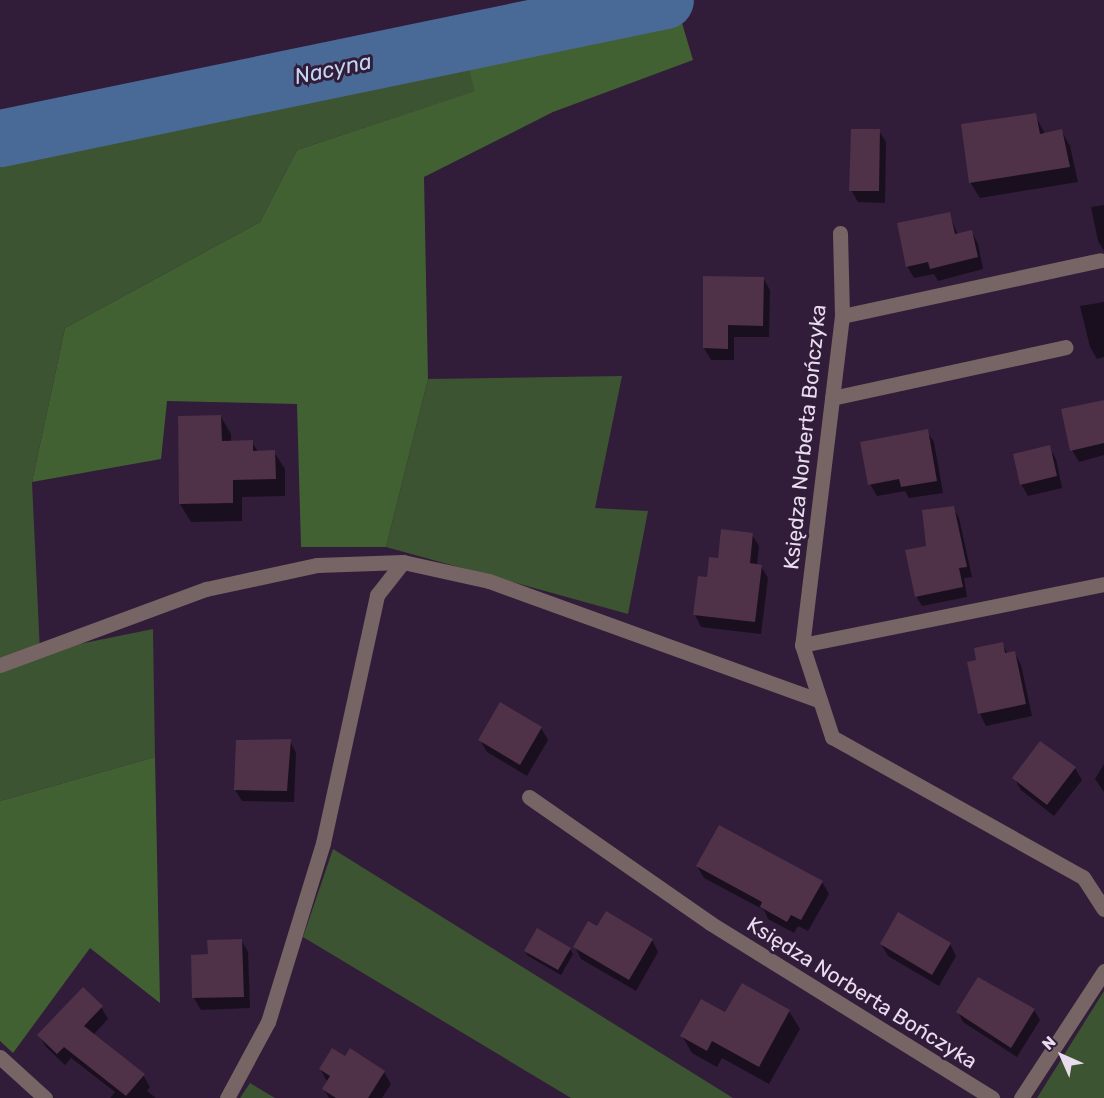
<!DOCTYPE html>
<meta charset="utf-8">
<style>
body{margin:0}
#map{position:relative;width:1104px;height:1098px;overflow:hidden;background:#311d39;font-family:Rubik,sans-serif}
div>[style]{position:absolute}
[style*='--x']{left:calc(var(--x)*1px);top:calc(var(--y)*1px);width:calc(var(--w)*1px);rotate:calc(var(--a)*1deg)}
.green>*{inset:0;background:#3c5431}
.forest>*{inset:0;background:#426132}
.shadow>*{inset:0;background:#0007}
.river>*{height:57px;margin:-28.5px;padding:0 28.5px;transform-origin:28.5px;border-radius:28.5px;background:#496a97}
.building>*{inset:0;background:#4f3148}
.lane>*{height:15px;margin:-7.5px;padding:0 7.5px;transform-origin:7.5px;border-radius:7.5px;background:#776464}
.street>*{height:15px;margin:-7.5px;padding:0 7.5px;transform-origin:7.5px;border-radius:7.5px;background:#776464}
span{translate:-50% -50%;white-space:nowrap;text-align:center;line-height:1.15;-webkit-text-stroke:6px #311d39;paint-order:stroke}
.street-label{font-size:21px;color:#e9dcee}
.water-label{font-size:22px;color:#c2d6f2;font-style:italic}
.north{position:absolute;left:1032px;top:1026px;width:60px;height:60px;-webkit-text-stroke:4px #311d39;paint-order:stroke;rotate:315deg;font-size:16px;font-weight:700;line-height:24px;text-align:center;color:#e9dcee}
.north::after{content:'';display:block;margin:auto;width:21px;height:27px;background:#e9dcee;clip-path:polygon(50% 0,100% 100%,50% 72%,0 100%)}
</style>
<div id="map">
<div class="green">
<div style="clip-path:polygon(468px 67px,476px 91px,297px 150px,260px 222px,65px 328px,32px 482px,40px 652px,153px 629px,155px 757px,0 801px,0 158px)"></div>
<div style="clip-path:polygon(622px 376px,595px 508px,648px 511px,628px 614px,386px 547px,428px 379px)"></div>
<div style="clip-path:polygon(333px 849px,733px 1098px,571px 1098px,303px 937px)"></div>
<div style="clip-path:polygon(1104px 991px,1104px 1098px,1037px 1098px)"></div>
<div style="clip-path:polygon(250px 1083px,275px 1098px,240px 1098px)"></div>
</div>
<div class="forest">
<div style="clip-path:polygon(682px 23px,693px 60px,553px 112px,424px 177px,428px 379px,386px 547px,301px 547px,297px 404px,167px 401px,161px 459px,32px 482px,65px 328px,260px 222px,297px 150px,475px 91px,468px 67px)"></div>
<div style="clip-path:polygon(155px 757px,160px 1003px,90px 948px,13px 1053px,0 1041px,0 801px)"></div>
</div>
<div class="shadow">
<div style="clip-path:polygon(1035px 115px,1045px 134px,1061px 130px,1070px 146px,1078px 182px,980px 198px,970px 182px)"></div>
<div style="clip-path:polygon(879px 131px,886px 142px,885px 203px,858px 202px,851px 190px)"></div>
<div style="clip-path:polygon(1104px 205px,1104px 251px,1098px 241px,1091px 207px)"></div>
<div style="clip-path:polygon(949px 214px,958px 235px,972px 232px,978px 244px,983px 269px,938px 281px,934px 274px,914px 278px,907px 266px)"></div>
<div style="clip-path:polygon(705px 277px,763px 278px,770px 290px,769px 337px,734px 337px,734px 360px,711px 360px,704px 348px)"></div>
<div style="clip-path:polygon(1104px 302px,1104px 357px,1097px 359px,1090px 347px,1080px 306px)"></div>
<div style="clip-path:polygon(1104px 403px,1104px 455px,1079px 462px,1072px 450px)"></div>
<div style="clip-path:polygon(221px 417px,231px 434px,231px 442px,252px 442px,258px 452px,274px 452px,285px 469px,285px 496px,242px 497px,242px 521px,191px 522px,180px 504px)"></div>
<div style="clip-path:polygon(927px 431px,934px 442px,943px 493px,909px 498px,905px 491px,877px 496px,870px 484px)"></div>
<div style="clip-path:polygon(1049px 447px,1056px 459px,1062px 488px,1028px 496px,1021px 484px)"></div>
<div style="clip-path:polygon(953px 507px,959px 518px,972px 577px,964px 578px,967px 597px,922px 606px,916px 596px,928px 547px)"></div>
<div style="clip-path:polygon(752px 535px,759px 546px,757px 565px,761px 566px,768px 578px,761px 634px,701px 627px,695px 615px,719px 560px)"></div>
<div style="clip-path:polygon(1002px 644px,1008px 654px,1015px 653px,1021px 665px,1032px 716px,986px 726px,980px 714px,969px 663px,978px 661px)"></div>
<div style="clip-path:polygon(541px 728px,548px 740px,527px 776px,487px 752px,480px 740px)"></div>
<div style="clip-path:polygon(290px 741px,296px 753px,294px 802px,242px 801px,235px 790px)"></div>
<div style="clip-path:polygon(1041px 743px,1075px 768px,1082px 780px,1054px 816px,1021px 790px,1014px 778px)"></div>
<div style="clip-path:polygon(1104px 764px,1104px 792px,1095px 779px)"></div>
<div style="clip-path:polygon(697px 866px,822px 882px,829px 894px,808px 931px,798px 926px,794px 933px,768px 919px,764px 910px,704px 878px)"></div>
<div style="clip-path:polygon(598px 928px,652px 940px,658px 952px,636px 991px,581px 959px,575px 947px)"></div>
<div style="clip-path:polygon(241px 940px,248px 952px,250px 1008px,201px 1010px,194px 998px,193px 956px,209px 956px)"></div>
<div style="clip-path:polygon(881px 944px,950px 944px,956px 956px,939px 986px,888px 956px)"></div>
<div style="clip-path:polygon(570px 949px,573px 954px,561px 975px,528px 956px,525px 951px)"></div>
<div style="clip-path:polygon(101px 1007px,108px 1019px,93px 1035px,143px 1075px,150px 1087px,147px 1091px,156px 1098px,110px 1098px,115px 1092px,71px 1058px,65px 1065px,46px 1047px,39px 1035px)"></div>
<div style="clip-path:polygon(1034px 1010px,1040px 1020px,1017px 1057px,963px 1022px,958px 1012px)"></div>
<div style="clip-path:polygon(789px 1011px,800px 1029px,769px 1084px,722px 1058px,717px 1067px,692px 1053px,682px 1036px,725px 1014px)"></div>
<div style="clip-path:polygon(351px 1050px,384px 1072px,391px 1084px,382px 1098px,329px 1098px,324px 1089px,327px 1081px,320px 1069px,345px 1058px)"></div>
</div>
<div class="river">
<div style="--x:0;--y:138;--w:679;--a:-11.72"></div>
</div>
<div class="building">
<div style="clip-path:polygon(1036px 113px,1040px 134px,1062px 129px,1070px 167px,969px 183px,961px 124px)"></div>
<div style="clip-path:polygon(851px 129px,880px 129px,879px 191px,849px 191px)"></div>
<div style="clip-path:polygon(950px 212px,955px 234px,972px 230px,978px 257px,930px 269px,928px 262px,906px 267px,897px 223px)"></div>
<div style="clip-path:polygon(703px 276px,764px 277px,763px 326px,728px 325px,728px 349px,703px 348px)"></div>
<div style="clip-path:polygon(1104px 400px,1104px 443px,1070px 451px,1061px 409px)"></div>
<div style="clip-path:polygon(221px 415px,222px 441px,253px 440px,253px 451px,275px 450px,276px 479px,233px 480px,233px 503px,179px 504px,178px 416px)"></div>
<div style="clip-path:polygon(928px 429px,937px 481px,901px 487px,899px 479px,868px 485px,860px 442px)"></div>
<div style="clip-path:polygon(1050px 445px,1057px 476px,1020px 485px,1013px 454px)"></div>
<div style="clip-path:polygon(954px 506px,967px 567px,959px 568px,963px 587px,915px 597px,905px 550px,926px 546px,922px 510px)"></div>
<div style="clip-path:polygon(721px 529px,753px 533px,750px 563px,762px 565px,755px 622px,693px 615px,698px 576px,707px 577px,709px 557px,718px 558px)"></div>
<div style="clip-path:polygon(1003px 642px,1005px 653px,1015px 651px,1026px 704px,978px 714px,967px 662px,976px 660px,974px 648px)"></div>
<div style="clip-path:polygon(500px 702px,542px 727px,520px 765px,478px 740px)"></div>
<div style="clip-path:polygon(291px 739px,287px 791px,234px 790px,236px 740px)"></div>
<div style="clip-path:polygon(1040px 741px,1076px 767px,1047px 805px,1012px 778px)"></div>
<div style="clip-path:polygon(719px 825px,823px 881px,801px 920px,791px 915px,787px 922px,760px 907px,762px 902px,696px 866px)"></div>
<div style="clip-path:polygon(606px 911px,653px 939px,629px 980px,573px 947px,588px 921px,597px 926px)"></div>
<div style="clip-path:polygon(898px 912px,951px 943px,932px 975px,880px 944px)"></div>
<div style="clip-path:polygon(537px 928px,571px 948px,558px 970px,524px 951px)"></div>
<div style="clip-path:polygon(242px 939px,244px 997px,192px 998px,191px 955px,208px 954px,207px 940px)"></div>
<div style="clip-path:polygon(978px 977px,1035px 1009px,1011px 1048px,956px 1012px)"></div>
<div style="clip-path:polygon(742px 983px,790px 1010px,759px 1067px,712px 1041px,707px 1051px,680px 1036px,701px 999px,725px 1012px)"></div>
<div style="clip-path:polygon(83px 987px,103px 1006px,84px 1026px,145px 1074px,126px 1096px,64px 1047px,57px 1054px,37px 1035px)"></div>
<div style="clip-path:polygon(332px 1048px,345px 1056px,350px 1048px,385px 1071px,368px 1098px,336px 1098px,322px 1089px,330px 1076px,319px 1069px)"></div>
</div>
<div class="lane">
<div style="--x:842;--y:316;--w:264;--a:-12.2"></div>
<div style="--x:832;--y:398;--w:239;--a:-12.3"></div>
<div style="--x:802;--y:645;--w:308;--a:-11.4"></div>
<div style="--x:529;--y:797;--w:221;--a:34.8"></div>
</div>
<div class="street">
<div style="--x:840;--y:233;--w:83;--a:88.6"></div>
<div style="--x:842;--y:316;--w:331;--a:96.9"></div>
<div style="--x:802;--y:645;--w:97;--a:71.9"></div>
<div style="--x:832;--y:737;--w:287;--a:29.2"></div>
<div style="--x:1083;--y:877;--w:38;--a:57"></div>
<div style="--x:0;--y:665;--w:220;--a:-20.3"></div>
<div style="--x:206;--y:589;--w:114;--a:-12.2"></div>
<div style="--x:317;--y:565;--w:86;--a:-2"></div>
<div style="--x:710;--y:923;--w:332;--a:31.8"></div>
<div style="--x:0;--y:1057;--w:61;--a:42.3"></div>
<div style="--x:227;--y:1098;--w:86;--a:-61.7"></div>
<div style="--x:268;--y:1022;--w:187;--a:-72.9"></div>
<div style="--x:323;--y:843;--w:254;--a:-77.7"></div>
<div style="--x:377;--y:595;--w:42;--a:-51.8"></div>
<div style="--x:403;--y:562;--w:88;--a:12.5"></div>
<div style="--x:489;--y:581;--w:352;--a:19.9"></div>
<div style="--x:1021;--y:1098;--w:152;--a:-56.8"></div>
</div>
<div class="street-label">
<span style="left:805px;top:437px;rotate:-84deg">Księdza Norberta Bończyka</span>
<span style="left:862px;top:993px;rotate:32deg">Księdza Norberta Bończyka</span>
</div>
<div class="water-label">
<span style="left:333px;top:69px;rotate:-12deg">Nacyna</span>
</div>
<div class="north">N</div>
</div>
